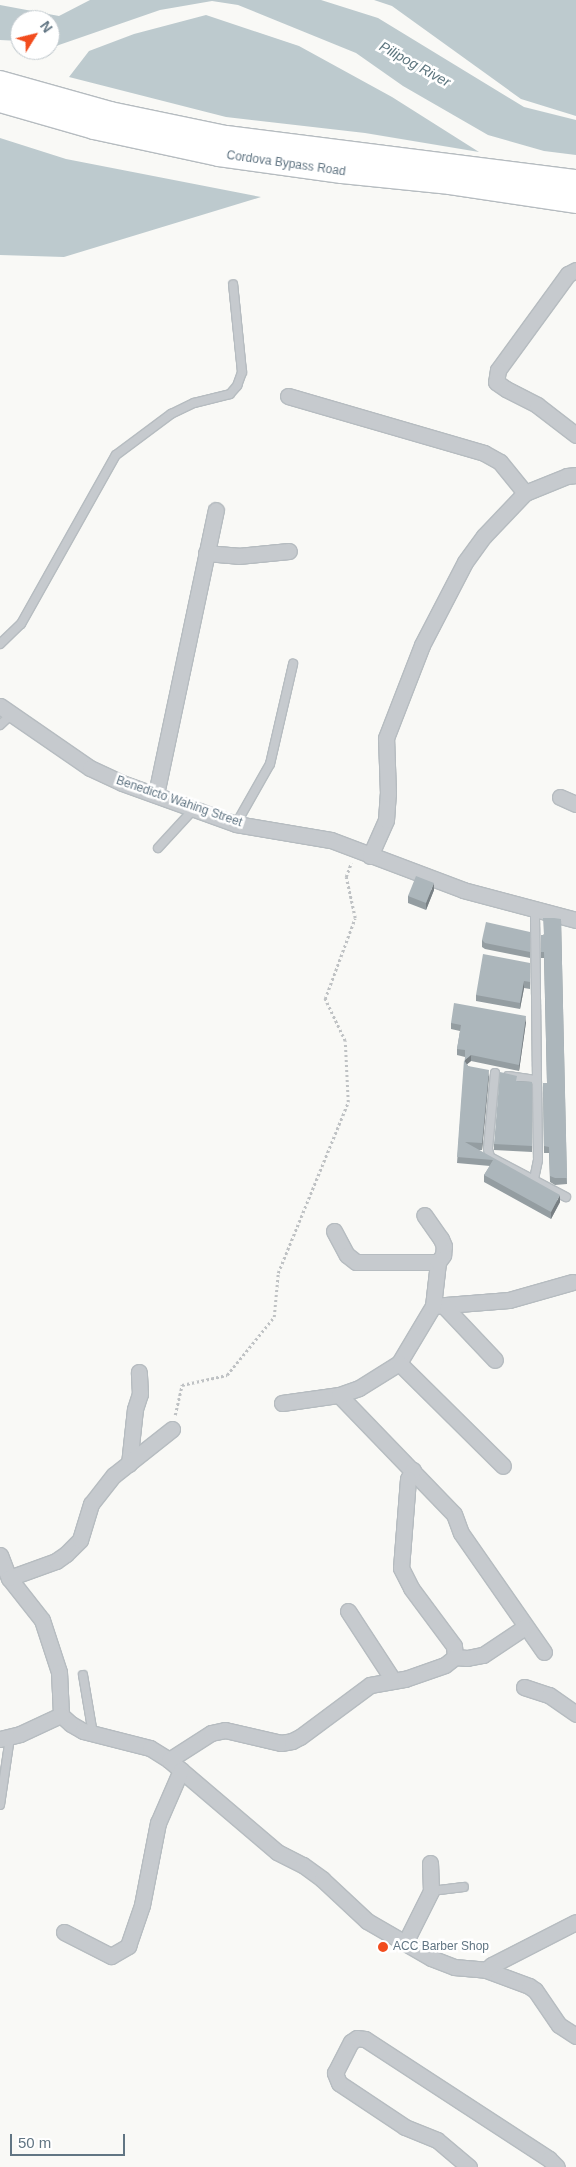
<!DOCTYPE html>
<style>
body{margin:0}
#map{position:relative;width:576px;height:2167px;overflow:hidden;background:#f9f9f6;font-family:Helvetica,sans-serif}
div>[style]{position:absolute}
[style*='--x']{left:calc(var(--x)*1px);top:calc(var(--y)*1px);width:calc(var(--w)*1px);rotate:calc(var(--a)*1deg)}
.water>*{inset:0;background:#bdcace}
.path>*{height:2.5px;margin-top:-1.25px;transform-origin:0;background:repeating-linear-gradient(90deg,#bfc2c4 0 2.5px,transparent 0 5px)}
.roads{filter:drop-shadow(1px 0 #b6bcc0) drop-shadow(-1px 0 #b6bcc0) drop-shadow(0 1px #b6bcc0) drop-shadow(0 -1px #b6bcc0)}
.lane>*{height:8px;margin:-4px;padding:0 4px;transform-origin:4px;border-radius:4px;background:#c6cace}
.street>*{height:15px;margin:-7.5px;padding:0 7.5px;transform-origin:7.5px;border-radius:7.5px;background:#c6cace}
.primary>*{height:22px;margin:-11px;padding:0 11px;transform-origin:11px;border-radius:11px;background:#fff}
.wall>*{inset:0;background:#949da1}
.shaded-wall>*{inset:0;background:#787f83}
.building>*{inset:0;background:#acb6bb}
.dots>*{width:14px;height:14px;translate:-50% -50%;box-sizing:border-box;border:2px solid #fff;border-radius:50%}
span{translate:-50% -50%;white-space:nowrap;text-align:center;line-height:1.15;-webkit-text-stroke:5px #fff;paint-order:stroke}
.street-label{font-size:12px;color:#617583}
.poi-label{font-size:12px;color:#617583}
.left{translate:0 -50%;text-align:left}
.water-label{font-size:14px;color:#5c757e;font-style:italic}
.north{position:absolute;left:10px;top:10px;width:50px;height:50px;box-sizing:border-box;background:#fff;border:1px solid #c0c8cd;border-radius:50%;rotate:54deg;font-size:14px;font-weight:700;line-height:20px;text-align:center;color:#617583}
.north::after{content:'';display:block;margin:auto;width:18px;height:22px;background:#f24c1d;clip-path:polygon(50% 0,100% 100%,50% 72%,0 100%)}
.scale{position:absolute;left:10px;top:2134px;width:115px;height:22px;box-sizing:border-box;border:2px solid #617583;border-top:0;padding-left:6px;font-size:15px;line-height:18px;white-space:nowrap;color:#617583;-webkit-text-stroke:4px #fff;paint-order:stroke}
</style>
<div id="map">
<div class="water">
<div style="clip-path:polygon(90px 0,321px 0,378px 18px,524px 107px,576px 120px,576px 155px,544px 151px,488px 135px,403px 86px,356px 53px,238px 5px,212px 1px,160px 10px,56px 46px,50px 45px,50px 20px,20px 20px,20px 41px,0 40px,0 5px,59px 16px)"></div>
<div style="clip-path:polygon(374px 0,576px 0,576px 116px,521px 99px,392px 6px)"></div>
<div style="clip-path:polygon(206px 15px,299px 46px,392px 97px,479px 152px,365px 133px,226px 117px,69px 77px,89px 51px,134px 34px)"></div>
<div style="clip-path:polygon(0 138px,66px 159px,261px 197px,64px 257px,0 255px)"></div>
</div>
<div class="path">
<div style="--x:175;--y:1415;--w:31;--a:-77"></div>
<div style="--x:182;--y:1385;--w:46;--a:-12.5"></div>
<div style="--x:227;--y:1375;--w:75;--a:-51"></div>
<div style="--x:274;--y:1317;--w:44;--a:-84.8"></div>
<div style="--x:278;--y:1273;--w:185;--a:-67.7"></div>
<div style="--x:348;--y:1102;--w:61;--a:-92.8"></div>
<div style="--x:345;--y:1041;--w:47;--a:-115.5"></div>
<div style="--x:325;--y:999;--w:86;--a:-69.7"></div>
<div style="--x:355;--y:918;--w:42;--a:-102.4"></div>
<div style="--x:346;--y:877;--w:15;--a:-70"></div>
</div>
<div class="roads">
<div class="lane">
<div style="--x:0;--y:644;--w:29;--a:-44"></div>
<div style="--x:21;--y:624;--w:194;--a:-60.7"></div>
<div style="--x:116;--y:455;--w:69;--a:-36.7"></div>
<div style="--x:171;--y:414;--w:25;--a:-26"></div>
<div style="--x:194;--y:403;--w:37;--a:-14"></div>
<div style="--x:230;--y:394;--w:11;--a:-49"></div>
<div style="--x:237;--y:386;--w:15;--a:-70"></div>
<div style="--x:242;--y:372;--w:88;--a:-95.8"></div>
<div style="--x:0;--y:725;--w:16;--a:-43"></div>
<div style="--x:236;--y:824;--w:69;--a:-60.5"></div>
<div style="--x:270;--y:764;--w:103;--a:-77"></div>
<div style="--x:158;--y:848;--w:53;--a:-47.3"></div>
<div style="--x:495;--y:1073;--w:76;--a:95.3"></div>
<div style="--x:488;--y:1149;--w:8;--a:76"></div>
<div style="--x:490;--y:1157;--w:86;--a:27.8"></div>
<div style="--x:508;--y:1076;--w:28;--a:8"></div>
<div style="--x:534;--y:1179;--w:19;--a:-78"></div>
<div style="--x:538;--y:1160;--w:250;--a:-90.7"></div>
<div style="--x:83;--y:1675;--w:60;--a:80.4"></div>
<div style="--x:0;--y:1805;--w:69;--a:-81.6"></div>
<div style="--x:431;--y:1891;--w:33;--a:-7"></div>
</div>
<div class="street">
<div style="--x:576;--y:270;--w:9;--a:153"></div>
<div style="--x:568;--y:274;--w:119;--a:126.1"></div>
<div style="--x:498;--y:370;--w:12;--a:99"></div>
<div style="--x:496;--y:382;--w:12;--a:35"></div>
<div style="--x:506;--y:389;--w:35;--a:27"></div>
<div style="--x:537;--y:405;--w:49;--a:37.6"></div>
<div style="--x:288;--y:396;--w:204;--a:16.2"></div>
<div style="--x:484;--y:453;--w:18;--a:29"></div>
<div style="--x:500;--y:462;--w:40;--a:51"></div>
<div style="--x:206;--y:553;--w:32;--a:5"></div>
<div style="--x:238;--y:556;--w:51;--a:-5.6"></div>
<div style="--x:0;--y:706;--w:109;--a:34.6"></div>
<div style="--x:90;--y:768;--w:35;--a:25"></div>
<div style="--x:122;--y:783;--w:121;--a:19.8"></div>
<div style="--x:236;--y:824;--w:96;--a:9.6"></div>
<div style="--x:331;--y:840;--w:141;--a:20.7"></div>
<div style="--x:463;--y:890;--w:117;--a:14.9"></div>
<div style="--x:156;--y:794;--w:290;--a:-78.1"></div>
<div style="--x:560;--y:797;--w:17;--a:24"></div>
<div style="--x:370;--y:856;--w:39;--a:-66"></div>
<div style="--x:386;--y:820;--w:26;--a:-86"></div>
<div style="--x:388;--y:794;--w:56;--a:-92"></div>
<div style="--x:386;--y:738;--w:100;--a:-68.8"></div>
<div style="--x:422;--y:645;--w:93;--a:-62.6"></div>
<div style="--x:465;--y:562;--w:32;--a:-54"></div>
<div style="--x:484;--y:536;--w:59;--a:-46.4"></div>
<div style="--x:525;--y:493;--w:45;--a:-22"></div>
<div style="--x:567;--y:476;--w:9;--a:-6"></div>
<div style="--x:334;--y:1231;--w:27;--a:62"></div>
<div style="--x:347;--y:1255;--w:11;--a:38"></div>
<div style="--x:356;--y:1262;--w:82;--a:0"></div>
<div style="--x:433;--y:1306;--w:76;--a:-4.5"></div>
<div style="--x:509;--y:1300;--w:66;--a:-15.9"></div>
<div style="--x:444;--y:1306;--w:74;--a:46.6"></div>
<div style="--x:399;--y:1363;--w:66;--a:-59.2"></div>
<div style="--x:433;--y:1306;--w:44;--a:-83.5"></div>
<div style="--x:438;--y:1262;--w:9;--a:-54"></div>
<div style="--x:443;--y:1255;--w:9;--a:-84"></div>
<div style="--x:444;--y:1246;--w:8;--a:-113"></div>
<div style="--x:441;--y:1239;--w:29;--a:-125"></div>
<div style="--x:339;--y:1395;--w:165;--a:46"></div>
<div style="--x:454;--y:1514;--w:20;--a:70"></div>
<div style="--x:461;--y:1533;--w:145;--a:55.1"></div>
<div style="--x:282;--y:1403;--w:58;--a:-8"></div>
<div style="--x:339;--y:1395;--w:21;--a:-19"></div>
<div style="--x:359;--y:1388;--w:47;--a:-32"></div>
<div style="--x:399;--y:1363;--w:146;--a:44.7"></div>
<div style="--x:129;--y:1464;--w:55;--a:-83.8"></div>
<div style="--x:135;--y:1409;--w:16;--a:-72"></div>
<div style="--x:140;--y:1394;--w:22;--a:-93"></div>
<div style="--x:413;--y:1470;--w:10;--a:119"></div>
<div style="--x:408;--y:1479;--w:89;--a:94.5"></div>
<div style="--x:401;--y:1568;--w:22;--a:63"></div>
<div style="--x:411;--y:1588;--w:72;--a:53.4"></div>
<div style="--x:454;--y:1646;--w:11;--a:85"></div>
<div style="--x:0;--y:1555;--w:25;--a:69"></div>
<div style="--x:9;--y:1578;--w:53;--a:51.8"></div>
<div style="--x:42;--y:1620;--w:55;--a:71.9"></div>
<div style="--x:59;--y:1672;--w:43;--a:87.3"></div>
<div style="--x:61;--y:1715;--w:13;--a:42"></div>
<div style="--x:71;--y:1724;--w:14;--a:30"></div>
<div style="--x:83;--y:1731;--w:69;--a:14.2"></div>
<div style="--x:150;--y:1748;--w:22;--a:32"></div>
<div style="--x:169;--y:1760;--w:142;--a:40.4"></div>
<div style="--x:277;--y:1852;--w:29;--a:27"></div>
<div style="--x:303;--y:1865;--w:24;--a:36"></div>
<div style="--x:322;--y:1879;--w:62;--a:43"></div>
<div style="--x:367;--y:1921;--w:74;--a:30"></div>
<div style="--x:431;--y:1958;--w:25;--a:21"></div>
<div style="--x:454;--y:1967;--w:32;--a:5"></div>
<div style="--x:486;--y:1970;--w:46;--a:20.4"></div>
<div style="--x:529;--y:1986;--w:7;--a:34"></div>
<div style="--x:535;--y:1990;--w:42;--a:55.6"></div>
<div style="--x:559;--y:2025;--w:20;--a:33"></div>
<div style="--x:9;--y:1578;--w:50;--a:-19.9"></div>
<div style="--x:56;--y:1561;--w:12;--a:-35"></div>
<div style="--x:66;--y:1554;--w:20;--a:-45"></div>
<div style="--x:80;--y:1540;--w:38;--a:-73"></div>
<div style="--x:91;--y:1504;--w:37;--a:-52"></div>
<div style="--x:114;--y:1475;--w:74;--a:-38.4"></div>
<div style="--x:348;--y:1611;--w:82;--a:56.9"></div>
<div style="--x:524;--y:1687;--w:26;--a:18"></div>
<div style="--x:549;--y:1695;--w:33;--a:35"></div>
<div style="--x:0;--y:1739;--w:21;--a:-14"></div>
<div style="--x:20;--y:1734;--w:45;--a:-24.9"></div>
<div style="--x:169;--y:1760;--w:50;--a:-32.7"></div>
<div style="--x:211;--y:1733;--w:14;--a:-12"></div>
<div style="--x:225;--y:1730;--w:57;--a:13.1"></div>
<div style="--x:281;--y:1743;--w:11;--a:-10"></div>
<div style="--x:292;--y:1741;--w:9;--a:-27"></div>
<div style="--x:300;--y:1737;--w:87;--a:-36.6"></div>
<div style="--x:370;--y:1685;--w:36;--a:-10"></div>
<div style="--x:405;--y:1679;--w:42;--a:-19.3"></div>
<div style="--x:445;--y:1665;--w:13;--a:-39"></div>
<div style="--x:455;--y:1657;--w:12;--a:5"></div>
<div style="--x:467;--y:1658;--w:16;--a:-11"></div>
<div style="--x:483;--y:1655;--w:50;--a:-33.7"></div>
<div style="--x:64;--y:1932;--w:53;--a:27.1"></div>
<div style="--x:111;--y:1956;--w:20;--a:-30"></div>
<div style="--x:128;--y:1946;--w:43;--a:-71.1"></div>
<div style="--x:142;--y:1905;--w:84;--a:-79"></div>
<div style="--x:158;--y:1823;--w:58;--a:-66.5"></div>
<div style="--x:405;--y:1943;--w:58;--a:-63.4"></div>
<div style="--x:431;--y:1891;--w:28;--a:-92"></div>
<div style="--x:486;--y:1970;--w:8;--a:-40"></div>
<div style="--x:492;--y:1965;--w:94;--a:-27.1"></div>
<div style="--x:469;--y:2167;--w:42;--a:-139.8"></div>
<div style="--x:437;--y:2140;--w:35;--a:-158"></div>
<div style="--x:405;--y:2127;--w:79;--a:-146.3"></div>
<div style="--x:339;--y:2083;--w:11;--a:-112"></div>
<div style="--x:335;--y:2073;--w:35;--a:-63"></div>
<div style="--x:351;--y:2042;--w:7;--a:-34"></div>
<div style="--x:357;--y:2038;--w:8;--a:7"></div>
<div style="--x:365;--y:2039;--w:220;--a:33.1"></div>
<div style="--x:549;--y:2159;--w:11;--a:45"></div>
</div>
<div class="primary">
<div style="--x:0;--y:82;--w:114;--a:15.7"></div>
<div style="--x:110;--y:113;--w:118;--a:11.7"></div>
<div style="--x:226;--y:137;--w:353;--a:7.2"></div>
<div style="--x:0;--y:101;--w:98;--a:16"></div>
<div style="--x:94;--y:128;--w:128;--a:12.2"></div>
<div style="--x:219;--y:155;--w:124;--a:7.9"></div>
<div style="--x:342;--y:172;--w:109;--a:5.8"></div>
<div style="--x:450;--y:183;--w:127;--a:8.6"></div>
</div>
</div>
<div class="wall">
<div style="clip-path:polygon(434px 890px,426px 910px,408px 903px,408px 896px)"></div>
<div style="clip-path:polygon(561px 919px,567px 1184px,555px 1185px,550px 1182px,549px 1153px,544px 1153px,543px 1083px,547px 1083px,544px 958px,541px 958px,541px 935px,543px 935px)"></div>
<div style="clip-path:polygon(530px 932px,530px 958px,485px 949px,482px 947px,482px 940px)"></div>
<div style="clip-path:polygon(530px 963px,530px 989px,524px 988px,520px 1009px,476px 1001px,476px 995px)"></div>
<div style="clip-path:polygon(526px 1022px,519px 1071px,471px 1061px,467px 1064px,468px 1066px,489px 1076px,482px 1150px,478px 1150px,560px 1202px,551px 1219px,484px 1182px,484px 1175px,490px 1166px,457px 1163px,465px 1057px,457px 1055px,457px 1049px,460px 1031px,451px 1029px,451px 1023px)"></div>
<div style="clip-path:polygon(517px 1081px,532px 1082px,532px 1152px,494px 1150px,494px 1144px)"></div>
</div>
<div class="shaded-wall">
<div style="clip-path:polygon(434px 883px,434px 890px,426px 910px,426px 903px)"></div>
<div style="clip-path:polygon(524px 981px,524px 988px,520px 1009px,520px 1003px)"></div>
<div style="clip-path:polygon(526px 1016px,526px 1022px,519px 1071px,519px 1065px)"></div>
<div style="clip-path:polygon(471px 1055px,471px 1061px,465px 1066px,465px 1060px)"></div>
<div style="clip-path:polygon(489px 1070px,489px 1076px,482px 1150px,482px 1143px)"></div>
<div style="clip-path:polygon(560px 1195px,560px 1202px,551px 1219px,551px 1212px)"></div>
</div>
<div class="building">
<div style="clip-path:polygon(416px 876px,434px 883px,426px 903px,408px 896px)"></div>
<div style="clip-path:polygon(543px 918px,554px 918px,561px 919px,567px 1178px,555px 1178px,550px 1176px,549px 1147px,544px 1146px,543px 1083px,547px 1083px,544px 952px,541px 952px,541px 935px,544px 935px)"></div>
<div style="clip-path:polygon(486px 922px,530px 932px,530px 952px,485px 943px,482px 940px)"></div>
<div style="clip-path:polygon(483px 954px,530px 963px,530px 982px,524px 981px,520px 1003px,476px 995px)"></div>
<div style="clip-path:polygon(454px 1003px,526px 1016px,519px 1065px,471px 1055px,465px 1060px,465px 1050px,457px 1049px,461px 1025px,451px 1023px)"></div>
<div style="clip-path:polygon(464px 1060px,468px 1066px,489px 1070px,482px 1143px,465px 1142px,560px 1195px,551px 1212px,484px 1175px,493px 1160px,457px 1157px)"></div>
<div style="clip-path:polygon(500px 1072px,517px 1076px,516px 1081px,532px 1082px,532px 1146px,494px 1144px)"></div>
</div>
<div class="dots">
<div style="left:383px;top:1947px;background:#f24c1d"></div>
</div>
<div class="street-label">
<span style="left:286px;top:164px;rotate:8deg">Cordova Bypass Road</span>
<span style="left:179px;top:802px;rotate:19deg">Benedicto Wahing Street</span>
</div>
<div class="poi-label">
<span class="left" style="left:393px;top:1947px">ACC Barber Shop</span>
</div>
<div class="water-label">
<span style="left:415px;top:64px;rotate:29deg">Pilipog River</span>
</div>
<div class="north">N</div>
<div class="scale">50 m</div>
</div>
